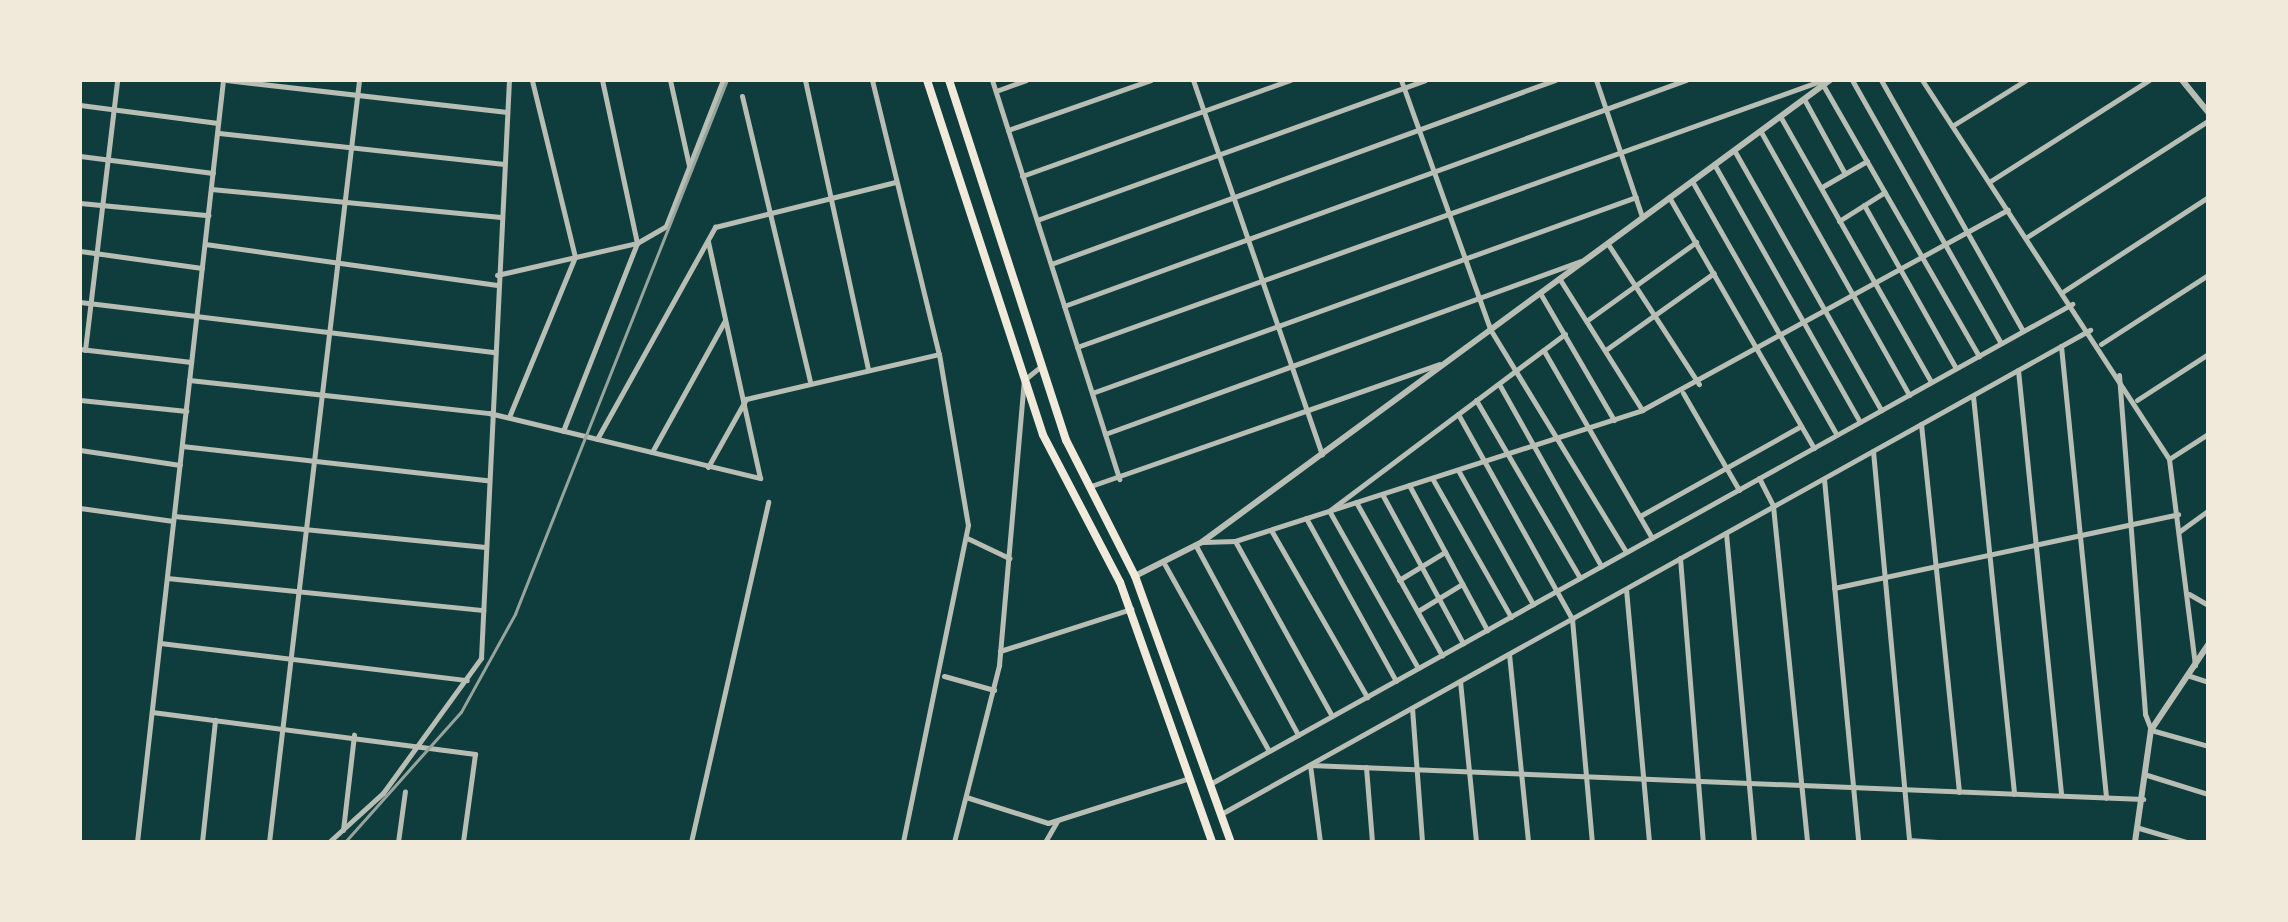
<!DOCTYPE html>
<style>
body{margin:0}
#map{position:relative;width:2288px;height:922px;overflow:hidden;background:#0f3d3e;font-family:Inter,sans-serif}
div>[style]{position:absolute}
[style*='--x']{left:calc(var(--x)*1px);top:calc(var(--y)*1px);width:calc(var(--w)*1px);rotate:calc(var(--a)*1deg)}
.minor>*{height:5px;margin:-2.5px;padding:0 2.5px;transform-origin:2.5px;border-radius:2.5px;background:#b8beb3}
.tertiary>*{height:6px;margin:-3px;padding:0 3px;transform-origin:3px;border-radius:3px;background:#b8beb3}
.primary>*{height:8px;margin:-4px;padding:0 4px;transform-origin:4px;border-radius:4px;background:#f1e9da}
.rail>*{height:2.5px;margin:-1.25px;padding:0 1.25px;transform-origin:1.25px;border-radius:1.25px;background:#97a49c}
span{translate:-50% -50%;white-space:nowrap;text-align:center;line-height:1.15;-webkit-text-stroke:9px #f1e9da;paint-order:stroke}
.frame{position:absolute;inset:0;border:82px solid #f1e9da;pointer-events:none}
</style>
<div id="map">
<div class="minor">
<div style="--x:226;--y:80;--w:283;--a:6.5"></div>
<div style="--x:670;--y:80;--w:92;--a:77.5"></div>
<div style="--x:805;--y:80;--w:297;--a:77.7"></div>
<div style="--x:872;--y:80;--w:282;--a:76.3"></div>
<div style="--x:939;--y:354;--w:173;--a:80.4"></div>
<div style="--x:968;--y:525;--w:324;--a:101.6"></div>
<div style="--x:992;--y:80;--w:419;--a:72.3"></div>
<div style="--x:1193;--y:80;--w:396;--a:71"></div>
<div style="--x:1401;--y:80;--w:264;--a:70.3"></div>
<div style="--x:1490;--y:329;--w:261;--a:58.6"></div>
<div style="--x:1596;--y:80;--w:145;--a:71.4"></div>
<div style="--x:1852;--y:80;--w:302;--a:60.5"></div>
<div style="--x:1881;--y:80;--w:288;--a:60.5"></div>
<div style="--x:1922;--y:80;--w:452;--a:56.9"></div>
<div style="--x:2169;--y:459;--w:208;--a:82.8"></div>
<div style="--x:1823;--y:85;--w:313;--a:60.1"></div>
<div style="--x:996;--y:91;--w:32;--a:-20"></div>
<div style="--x:742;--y:96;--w:293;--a:76.6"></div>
<div style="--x:1804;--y:99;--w:85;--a:61.3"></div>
<div style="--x:80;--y:105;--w:139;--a:7.4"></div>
<div style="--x:1780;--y:116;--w:306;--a:60.4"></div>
<div style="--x:1952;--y:126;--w:87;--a:-31.9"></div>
<div style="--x:1008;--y:130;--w:151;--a:-19.3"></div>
<div style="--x:1761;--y:132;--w:302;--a:60.6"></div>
<div style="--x:219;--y:133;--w:287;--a:6.2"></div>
<div style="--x:1734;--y:150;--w:299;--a:60.5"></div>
<div style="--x:80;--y:156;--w:134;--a:7.3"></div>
<div style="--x:1714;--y:164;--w:296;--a:60.5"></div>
<div style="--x:1022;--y:176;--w:285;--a:-19.7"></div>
<div style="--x:1692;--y:181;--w:292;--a:60.3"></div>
<div style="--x:1989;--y:182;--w:190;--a:-32.5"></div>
<div style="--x:1822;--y:187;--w:52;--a:-30"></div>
<div style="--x:211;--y:189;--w:291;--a:5.5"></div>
<div style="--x:1669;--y:197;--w:290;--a:60"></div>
<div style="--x:80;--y:203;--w:129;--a:5.4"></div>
<div style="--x:1864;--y:205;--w:187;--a:60.6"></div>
<div style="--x:1037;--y:220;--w:412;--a:-19.8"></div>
<div style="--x:1839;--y:221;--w:54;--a:-32.2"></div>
<div style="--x:2027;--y:237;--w:215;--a:-32.7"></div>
<div style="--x:205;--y:244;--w:295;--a:8"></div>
<div style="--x:1608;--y:244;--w:167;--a:57"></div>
<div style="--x:80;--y:251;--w:123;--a:7.9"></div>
<div style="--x:1051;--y:264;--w:537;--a:-20.06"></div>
<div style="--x:497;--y:275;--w:144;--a:-12.9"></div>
<div style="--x:637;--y:243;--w:34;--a:-30"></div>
<div style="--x:666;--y:226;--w:157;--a:-68.7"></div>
<div style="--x:1559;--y:278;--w:156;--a:57.8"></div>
<div style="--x:2064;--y:291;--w:172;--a:-33.1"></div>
<div style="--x:1540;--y:293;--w:147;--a:59.8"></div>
<div style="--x:80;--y:302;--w:416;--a:6.9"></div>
<div style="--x:1064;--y:306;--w:662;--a:-19.97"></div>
<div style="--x:1589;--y:319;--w:132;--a:-35.7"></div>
<div style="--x:2101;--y:344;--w:127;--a:-32.8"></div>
<div style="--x:2061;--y:346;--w:454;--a:84.3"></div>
<div style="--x:1077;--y:347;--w:792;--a:-19.69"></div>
<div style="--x:80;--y:349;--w:112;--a:6.7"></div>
<div style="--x:1607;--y:349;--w:131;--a:-35.4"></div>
<div style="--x:85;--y:350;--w:272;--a:-83.2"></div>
<div style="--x:1544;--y:351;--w:216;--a:60"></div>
<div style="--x:2018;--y:370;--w:427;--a:84.2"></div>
<div style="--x:2119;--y:375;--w:340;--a:85.6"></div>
<div style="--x:2145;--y:714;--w:17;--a:69"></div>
<div style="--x:2151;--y:730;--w:59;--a:15.7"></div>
<div style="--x:189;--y:380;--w:302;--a:6.3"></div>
<div style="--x:489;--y:413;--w:279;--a:13.5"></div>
<div style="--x:760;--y:478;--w:243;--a:-102.4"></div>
<div style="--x:1499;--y:384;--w:209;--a:60.7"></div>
<div style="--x:1092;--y:393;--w:578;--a:-19.81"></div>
<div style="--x:1683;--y:393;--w:112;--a:60"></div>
<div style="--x:1973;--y:396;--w:400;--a:84.1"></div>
<div style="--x:80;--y:400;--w:107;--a:5.9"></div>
<div style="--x:1476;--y:400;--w:206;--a:59.7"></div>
<div style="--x:2137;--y:400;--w:85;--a:-32.9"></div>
<div style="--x:1458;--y:414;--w:235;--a:60.9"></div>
<div style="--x:1572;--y:619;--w:224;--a:84.9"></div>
<div style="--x:509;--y:417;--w:173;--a:-67.6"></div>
<div style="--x:575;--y:257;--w:182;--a:-103.7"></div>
<div style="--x:1921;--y:424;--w:370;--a:84.1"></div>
<div style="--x:563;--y:431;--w:202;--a:-68.5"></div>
<div style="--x:637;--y:243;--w:167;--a:-102.1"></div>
<div style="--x:1105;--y:434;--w:506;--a:-19.97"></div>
<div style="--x:597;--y:439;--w:243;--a:-60.9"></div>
<div style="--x:715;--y:227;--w:186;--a:-14"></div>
<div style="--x:182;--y:446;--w:307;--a:6.4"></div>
<div style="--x:80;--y:450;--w:101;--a:8.5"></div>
<div style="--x:1873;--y:451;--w:393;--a:84.7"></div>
<div style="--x:652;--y:452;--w:149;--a:-61"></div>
<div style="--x:2169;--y:459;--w:46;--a:-32.7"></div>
<div style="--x:708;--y:467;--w:78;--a:-60.8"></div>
<div style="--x:746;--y:399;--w:198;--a:-13.1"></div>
<div style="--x:1458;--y:470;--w:154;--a:60.8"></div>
<div style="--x:1432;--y:478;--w:160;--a:60.4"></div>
<div style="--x:1759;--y:478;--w:31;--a:63"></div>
<div style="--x:1773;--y:506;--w:338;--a:84.2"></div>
<div style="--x:1824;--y:479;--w:365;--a:84.6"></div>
<div style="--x:1409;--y:485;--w:165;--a:61.7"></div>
<div style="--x:1091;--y:486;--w:369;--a:-19.3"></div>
<div style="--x:1382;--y:494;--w:170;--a:61.5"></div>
<div style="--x:1356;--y:502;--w:176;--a:60.7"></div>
<div style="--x:80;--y:508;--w:94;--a:8"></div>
<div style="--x:174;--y:516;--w:313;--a:5.7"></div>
<div style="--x:1640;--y:516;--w:184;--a:-29.2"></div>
<div style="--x:1306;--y:518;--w:186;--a:61.1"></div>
<div style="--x:1271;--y:530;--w:193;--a:60.1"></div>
<div style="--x:2180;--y:531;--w:34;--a:-36"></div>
<div style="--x:1726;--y:533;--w:310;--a:84.8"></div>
<div style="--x:967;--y:538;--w:47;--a:25.5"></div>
<div style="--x:1235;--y:541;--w:200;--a:61"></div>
<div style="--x:1203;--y:542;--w:32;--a:-2"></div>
<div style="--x:1235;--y:541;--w:428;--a:-17.8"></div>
<div style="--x:1642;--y:410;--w:417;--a:-28.7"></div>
<div style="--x:1196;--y:546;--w:215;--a:61.6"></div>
<div style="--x:1680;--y:558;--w:285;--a:85.4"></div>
<div style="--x:1165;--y:565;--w:213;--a:60.8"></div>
<div style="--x:167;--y:578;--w:318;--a:5.8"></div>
<div style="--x:1399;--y:580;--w:54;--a:-31.3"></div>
<div style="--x:1834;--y:588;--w:352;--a:-12.1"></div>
<div style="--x:1626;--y:589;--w:254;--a:84.8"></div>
<div style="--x:2189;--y:594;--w:22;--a:30"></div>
<div style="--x:1418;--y:611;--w:52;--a:-31.5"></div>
<div style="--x:160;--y:643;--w:309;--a:6.9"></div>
<div style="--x:1000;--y:651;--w:138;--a:-17.8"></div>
<div style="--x:1509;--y:654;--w:189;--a:84.2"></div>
<div style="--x:1418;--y:668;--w:180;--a:-119.5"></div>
<div style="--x:1329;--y:511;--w:295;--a:-36.9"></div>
<div style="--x:2187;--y:675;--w:22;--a:18"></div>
<div style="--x:944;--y:676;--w:52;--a:15.6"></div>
<div style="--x:1460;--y:681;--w:162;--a:84.3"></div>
<div style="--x:1412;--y:708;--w:134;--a:85.7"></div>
<div style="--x:152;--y:712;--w:326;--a:7.4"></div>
<div style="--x:475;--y:754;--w:89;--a:97.8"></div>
<div style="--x:1366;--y:767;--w:75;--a:85.4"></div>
<div style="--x:2147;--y:775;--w:64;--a:17.3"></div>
<div style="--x:1210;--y:784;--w:987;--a:-29.11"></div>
<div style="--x:966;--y:797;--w:86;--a:17.6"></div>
<div style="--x:1048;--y:823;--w:149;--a:-17.6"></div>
<div style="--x:1221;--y:814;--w:995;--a:-29.12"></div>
<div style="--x:2139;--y:828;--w:50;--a:16.3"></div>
<div style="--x:343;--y:830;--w:96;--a:-83.4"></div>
<div style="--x:1909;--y:840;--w:32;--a:4"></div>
<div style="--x:137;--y:842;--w:767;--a:-83.56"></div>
<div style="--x:202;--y:842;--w:123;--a:-83.9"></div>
<div style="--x:269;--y:842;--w:767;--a:-83.26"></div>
<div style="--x:329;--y:842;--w:73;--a:-42.2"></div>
<div style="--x:383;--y:793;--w:167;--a:-54"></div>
<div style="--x:481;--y:658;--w:579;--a:-87.23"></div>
<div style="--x:398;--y:842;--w:51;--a:-82.2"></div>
<div style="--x:691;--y:842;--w:349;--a:-77.2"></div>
<div style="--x:954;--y:842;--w:183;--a:-75.7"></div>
<div style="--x:999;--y:665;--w:286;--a:-85"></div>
<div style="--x:1024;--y:380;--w:22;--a:-39"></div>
<div style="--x:1045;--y:842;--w:24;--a:-60"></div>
<div style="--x:1320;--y:842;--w:78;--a:-97.4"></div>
<div style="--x:1310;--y:765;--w:834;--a:2.34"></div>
</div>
<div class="tertiary">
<div style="--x:2182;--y:80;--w:41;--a:50.9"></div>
<div style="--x:1135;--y:576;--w:75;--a:-26.9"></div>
<div style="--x:1202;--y:542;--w:780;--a:-36.34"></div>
<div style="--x:2135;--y:842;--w:113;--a:-81.9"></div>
<div style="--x:2151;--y:730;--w:102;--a:-56.2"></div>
</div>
<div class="primary">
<div style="--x:927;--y:80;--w:373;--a:71.9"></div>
<div style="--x:1043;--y:435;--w:166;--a:62.4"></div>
<div style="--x:1120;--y:582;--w:276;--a:70.5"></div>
<div style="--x:949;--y:80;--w:379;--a:72"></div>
<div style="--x:1066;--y:440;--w:153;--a:63.1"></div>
<div style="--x:1135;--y:576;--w:283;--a:70.2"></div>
</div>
<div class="rail">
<div style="--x:345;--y:842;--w:174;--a:-48.3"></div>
<div style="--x:461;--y:712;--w:112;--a:-61.1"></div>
<div style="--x:515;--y:614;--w:575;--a:-68.35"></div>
</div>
<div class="frame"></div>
</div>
